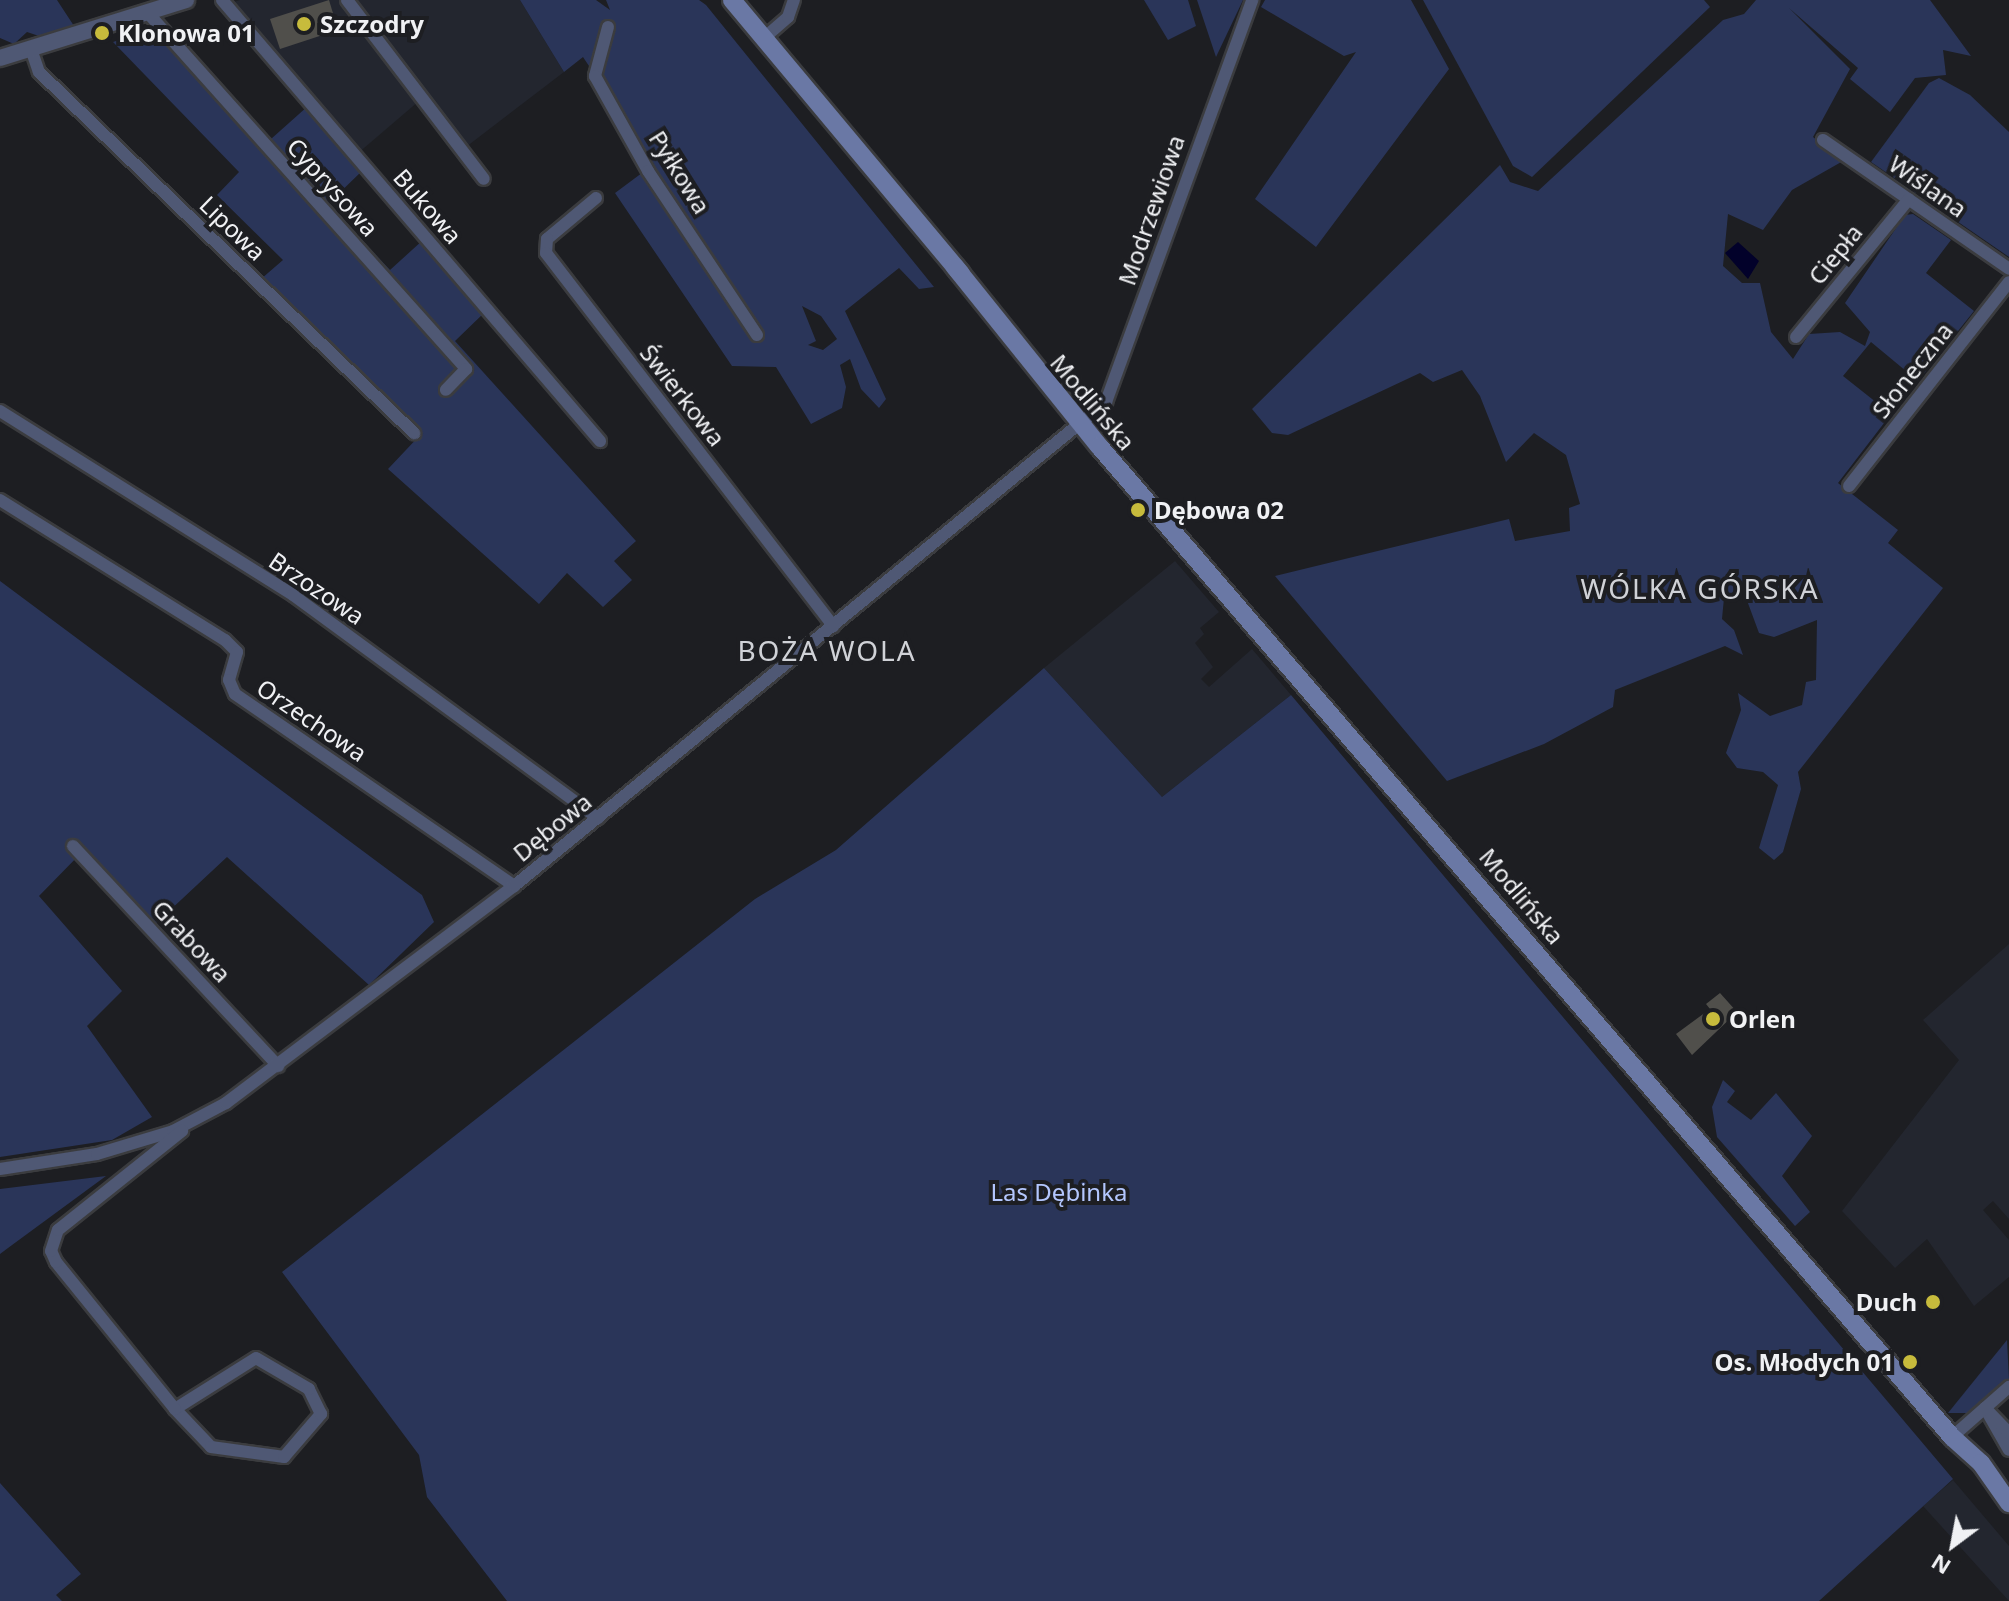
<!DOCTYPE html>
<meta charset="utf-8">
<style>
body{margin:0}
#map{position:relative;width:2009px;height:1601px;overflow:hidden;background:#1d1e22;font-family:"Noto Sans",sans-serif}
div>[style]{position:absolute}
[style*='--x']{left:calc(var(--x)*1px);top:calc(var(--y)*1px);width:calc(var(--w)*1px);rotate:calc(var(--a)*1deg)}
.built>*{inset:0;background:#23262f}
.green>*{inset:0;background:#2a3559}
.water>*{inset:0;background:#02012a}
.building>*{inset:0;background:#504f4b}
.roads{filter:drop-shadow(2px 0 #3b3c3f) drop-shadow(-2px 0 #3b3c3f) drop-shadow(0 2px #3b3c3f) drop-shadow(0 -2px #3b3c3f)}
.minor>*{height:12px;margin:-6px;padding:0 6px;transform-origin:6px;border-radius:6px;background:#4f5874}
.tertiary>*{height:16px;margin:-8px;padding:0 8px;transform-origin:8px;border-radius:8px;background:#4f5874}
.secondary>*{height:18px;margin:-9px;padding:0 9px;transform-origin:9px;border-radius:9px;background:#6a78a5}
.dots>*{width:22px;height:22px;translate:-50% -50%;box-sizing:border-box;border:4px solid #1d1e22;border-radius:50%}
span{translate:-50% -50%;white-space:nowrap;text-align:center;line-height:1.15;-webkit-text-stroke:8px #1d1e22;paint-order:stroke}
.poi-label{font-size:24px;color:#f0f1f4;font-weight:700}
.left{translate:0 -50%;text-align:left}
.right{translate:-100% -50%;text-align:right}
.street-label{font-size:24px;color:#f0f1f4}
.park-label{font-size:24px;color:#b3c6fd}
.quarter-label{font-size:28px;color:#d0d2d7;letter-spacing:2px}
.north{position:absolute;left:1913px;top:1505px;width:80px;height:80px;-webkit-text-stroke:6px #1d1e22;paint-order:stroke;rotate:212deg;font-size:22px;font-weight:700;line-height:32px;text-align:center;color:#f0f1f4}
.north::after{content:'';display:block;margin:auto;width:28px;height:36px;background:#f0f1f4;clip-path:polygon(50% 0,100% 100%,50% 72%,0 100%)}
</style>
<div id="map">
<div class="built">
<div style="clip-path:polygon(240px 0,341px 0,419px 101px,357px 154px,228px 4px)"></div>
<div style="clip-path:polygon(353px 0,520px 0,564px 72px,466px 147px)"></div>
<div style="clip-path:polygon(1175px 561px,1219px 612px,1200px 628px,1204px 634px,1195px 643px,1213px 667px,1201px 679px,1209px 687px,1252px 649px,1291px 695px,1162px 797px,1044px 668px)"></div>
<div style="clip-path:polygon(2009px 944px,2009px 1219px,1993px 1201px,1983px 1210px,2009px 1240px,2009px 1277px,1974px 1306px,1927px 1239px,1895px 1268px,1842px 1211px,1959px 1060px,1923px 1020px)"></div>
<div style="clip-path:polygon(1953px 1480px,2009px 1546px,2009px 1601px,1923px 1506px)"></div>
</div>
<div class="green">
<div style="clip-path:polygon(0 0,57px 0,74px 26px,42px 37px,27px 32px,14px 44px,0 38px)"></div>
<div style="clip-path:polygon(evenodd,520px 0,596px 0,610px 10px,606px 0,699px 0,706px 5px,934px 287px,919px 289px,899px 268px,845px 311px,886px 399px,879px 408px,861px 389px,850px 359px,840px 365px,846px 387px,842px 408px,811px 424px,776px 367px,732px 366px,615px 193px,654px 164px,583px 57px,564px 72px,520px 0,802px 306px,821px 316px,837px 339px,823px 350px,808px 345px,816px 341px,802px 306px)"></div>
<div style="clip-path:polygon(1144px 0,1188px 0,1196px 26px,1168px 40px)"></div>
<div style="clip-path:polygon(1197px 0,1243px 0,1216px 57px)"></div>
<div style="clip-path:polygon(1265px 0,1411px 0,1449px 69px,1316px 247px,1255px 199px,1356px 52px,1344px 56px,1261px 7px)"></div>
<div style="clip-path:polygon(1423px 0,1704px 0,1710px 7px,1532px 177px,1513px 166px)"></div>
<div style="clip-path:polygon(1756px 0,1930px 0,1971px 56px,1943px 50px,1946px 75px,1915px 78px,1890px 112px,1850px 79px,1858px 68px,1789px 8px,1850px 69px,1813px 137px,1843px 161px,1792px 190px,1763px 230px,1728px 214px,1723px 266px,1742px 283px,1760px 283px,1771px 332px,1793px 359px,1809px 334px,1840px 332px,1865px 346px,1870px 332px,1845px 303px,1905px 215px,1913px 214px,1951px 240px,1926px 273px,1974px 311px,1918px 381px,1871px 342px,1843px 376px,1891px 414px,1838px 483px,1898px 530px,1888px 543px,1943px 588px,1798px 772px,1801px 789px,1783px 852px,1774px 860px,1759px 848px,1778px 785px,1763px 772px,1737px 768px,1726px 753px,1741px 710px,1738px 693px,1770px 716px,1802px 705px,1806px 682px,1816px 680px,1817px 620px,1774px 637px,1759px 633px,1742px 587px,1724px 598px,1722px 619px,1734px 630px,1743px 655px,1725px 646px,1615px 690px,1613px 707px,1544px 744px,1447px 781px,1275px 576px,1509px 519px,1515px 541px,1570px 531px,1569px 508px,1580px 504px,1566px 455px,1534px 433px,1506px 462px,1480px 396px,1462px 370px,1433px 382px,1420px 373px,1288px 435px,1272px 433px,1252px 409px,1500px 165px,1510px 182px,1538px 191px,1723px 20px,1744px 14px)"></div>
<div style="clip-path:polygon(166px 24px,271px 139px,308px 106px,363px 170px,328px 204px,390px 270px,423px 240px,485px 312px,455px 341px,636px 541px,614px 561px,632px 580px,603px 607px,567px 573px,539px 604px,388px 469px,422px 433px,261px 279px,283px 260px,217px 195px,239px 172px,113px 42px)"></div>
<div style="clip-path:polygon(1939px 78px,1970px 95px,2009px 132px,2009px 257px,1871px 162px,1929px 83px)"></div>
<div style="clip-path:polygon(0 581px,422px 895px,434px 922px,369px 985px,227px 857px,152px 927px,84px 850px,39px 896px,122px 991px,87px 1026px,152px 1117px,112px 1140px,0 1157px)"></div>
<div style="clip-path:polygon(1044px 668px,1162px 797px,1291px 695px,1953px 1479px,1819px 1601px,507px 1601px,427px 1497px,419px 1455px,282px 1272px,755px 899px,836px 850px)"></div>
<div style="clip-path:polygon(1723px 1080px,1735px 1091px,1727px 1102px,1751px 1120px,1776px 1093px,1812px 1136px,1782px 1176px,1810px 1212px,1795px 1226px,1717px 1137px,1712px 1107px)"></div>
<div style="clip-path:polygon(106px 1176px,8px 1248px,0 1254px,0 1189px)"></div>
<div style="clip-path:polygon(2007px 1340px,2009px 1380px,1969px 1413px,1948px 1413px)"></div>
<div style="clip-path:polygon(0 1483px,81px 1574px,56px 1595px,62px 1601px,0 1601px)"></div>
</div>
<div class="water">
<div style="clip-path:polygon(1738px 242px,1759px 261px,1748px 279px,1725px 253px)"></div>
</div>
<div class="building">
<div style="clip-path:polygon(329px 0,338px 30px,280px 49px,270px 19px)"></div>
<div style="clip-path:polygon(1720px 993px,1737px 1012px,1692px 1055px,1676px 1034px,1710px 1009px,1706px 1004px)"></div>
</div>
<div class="roads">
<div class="minor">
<div style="--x:222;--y:0;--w:581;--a:49.4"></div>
<div style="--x:347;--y:0;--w:225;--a:52.6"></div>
<div style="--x:147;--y:12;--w:479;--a:48.2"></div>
<div style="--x:466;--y:369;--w:29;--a:134"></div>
<div style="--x:608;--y:27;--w:51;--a:104.9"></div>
<div style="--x:595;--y:76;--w:109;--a:60.8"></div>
<div style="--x:648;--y:171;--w:197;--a:56.4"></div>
<div style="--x:764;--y:38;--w:32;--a:-41"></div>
<div style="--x:788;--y:17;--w:18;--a:-71"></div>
<div style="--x:31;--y:49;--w:24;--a:71"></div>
<div style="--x:39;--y:72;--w:521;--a:43.91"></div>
<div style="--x:1823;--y:140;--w:226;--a:34.7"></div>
<div style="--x:596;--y:198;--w:64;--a:140.1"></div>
<div style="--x:547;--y:239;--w:14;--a:94"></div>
<div style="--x:546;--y:253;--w:471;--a:52.4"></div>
<div style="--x:1796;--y:337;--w:178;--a:-50.7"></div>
<div style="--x:0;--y:411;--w:346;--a:32.1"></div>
<div style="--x:293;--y:595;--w:378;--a:36.2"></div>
<div style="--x:1849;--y:486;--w:259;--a:-51.9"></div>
<div style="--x:0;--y:500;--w:265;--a:31.9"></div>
<div style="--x:225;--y:640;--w:17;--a:45"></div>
<div style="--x:237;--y:652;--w:29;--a:106"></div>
<div style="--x:229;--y:680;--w:15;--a:67"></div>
<div style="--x:235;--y:694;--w:339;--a:34.5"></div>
<div style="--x:73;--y:846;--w:301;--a:47"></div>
<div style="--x:0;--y:1169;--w:98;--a:-8.8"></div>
<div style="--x:97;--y:1154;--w:79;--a:-16.8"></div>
<div style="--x:173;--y:1131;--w:60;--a:-27.8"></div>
<div style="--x:226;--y:1103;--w:361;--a:-37"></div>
<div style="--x:514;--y:886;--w:765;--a:-39.27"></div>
<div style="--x:1106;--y:402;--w:428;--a:-70"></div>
<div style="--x:1985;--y:1408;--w:48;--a:60.3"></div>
<div style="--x:1985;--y:1408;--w:35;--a:46"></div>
<div style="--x:175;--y:1409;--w:52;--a:46.5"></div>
<div style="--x:211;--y:1447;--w:74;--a:7.8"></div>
<div style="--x:284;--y:1457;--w:57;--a:-49.3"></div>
<div style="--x:321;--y:1414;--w:28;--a:-116"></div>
<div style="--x:309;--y:1389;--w:61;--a:-149.7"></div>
<div style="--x:256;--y:1358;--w:96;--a:147.8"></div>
<div style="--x:175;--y:1409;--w:189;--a:-129"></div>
<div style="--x:56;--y:1262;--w:12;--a:-114"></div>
<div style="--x:51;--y:1251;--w:22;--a:-72"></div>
<div style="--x:58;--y:1230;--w:159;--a:-38.6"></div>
<div style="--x:1952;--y:1437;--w:76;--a:-41.3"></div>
</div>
<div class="tertiary">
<div style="--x:0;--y:58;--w:195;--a:-17.3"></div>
</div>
<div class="secondary">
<div style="--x:732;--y:0;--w:357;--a:50.1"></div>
<div style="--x:955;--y:267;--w:230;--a:51.2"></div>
<div style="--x:1099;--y:446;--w:1308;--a:49.28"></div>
<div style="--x:1952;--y:1437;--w:39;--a:42"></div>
<div style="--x:1981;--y:1463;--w:49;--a:55"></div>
</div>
</div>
<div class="dots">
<div style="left:304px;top:24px;background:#c7bb3c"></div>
<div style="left:102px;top:33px;background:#c7bb3c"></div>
<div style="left:1138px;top:510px;background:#c7bb3c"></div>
<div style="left:1713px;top:1019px;background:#c7bb3c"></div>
<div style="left:1933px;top:1302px;background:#c7bb3c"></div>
<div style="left:1910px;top:1362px;background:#c7bb3c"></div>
</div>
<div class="poi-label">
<span class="left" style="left:320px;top:24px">Szczodry</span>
<span class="left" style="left:118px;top:33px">Klonowa 01</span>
<span class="left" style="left:1154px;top:510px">Dębowa 02</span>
<span class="left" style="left:1729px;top:1019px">Orlen</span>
<span class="right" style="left:1917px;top:1302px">Duch</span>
<span class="right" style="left:1894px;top:1362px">Os. Młodych 01</span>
</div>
<div class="street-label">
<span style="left:680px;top:172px;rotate:58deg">Pyłkowa</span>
<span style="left:1928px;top:186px;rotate:35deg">Wiślana</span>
<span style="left:333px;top:187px;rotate:48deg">Cyprysowa</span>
<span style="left:428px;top:206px;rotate:49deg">Bukowa</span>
<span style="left:1151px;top:210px;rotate:-71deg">Modrzewiowa</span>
<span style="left:233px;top:228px;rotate:44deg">Lipowa</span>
<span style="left:1835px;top:254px;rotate:-51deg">Ciepła</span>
<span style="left:1912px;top:370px;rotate:-52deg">Słoneczna</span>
<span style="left:683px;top:395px;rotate:52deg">Świerkowa</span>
<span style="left:1093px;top:402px;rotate:50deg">Modlińska</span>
<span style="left:317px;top:588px;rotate:34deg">Brzozowa</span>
<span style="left:312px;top:720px;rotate:34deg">Orzechowa</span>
<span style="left:552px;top:827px;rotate:-39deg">Dębowa</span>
<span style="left:1522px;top:896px;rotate:50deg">Modlińska</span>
<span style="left:192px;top:941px;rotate:47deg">Grabowa</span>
</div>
<div class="park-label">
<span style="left:1059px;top:1192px">Las Dębinka</span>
</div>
<div class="quarter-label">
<span style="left:1700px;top:588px">WÓLKA GÓRSKA</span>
<span style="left:827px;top:650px">BOŻA WOLA</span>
</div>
<div class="north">N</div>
</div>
